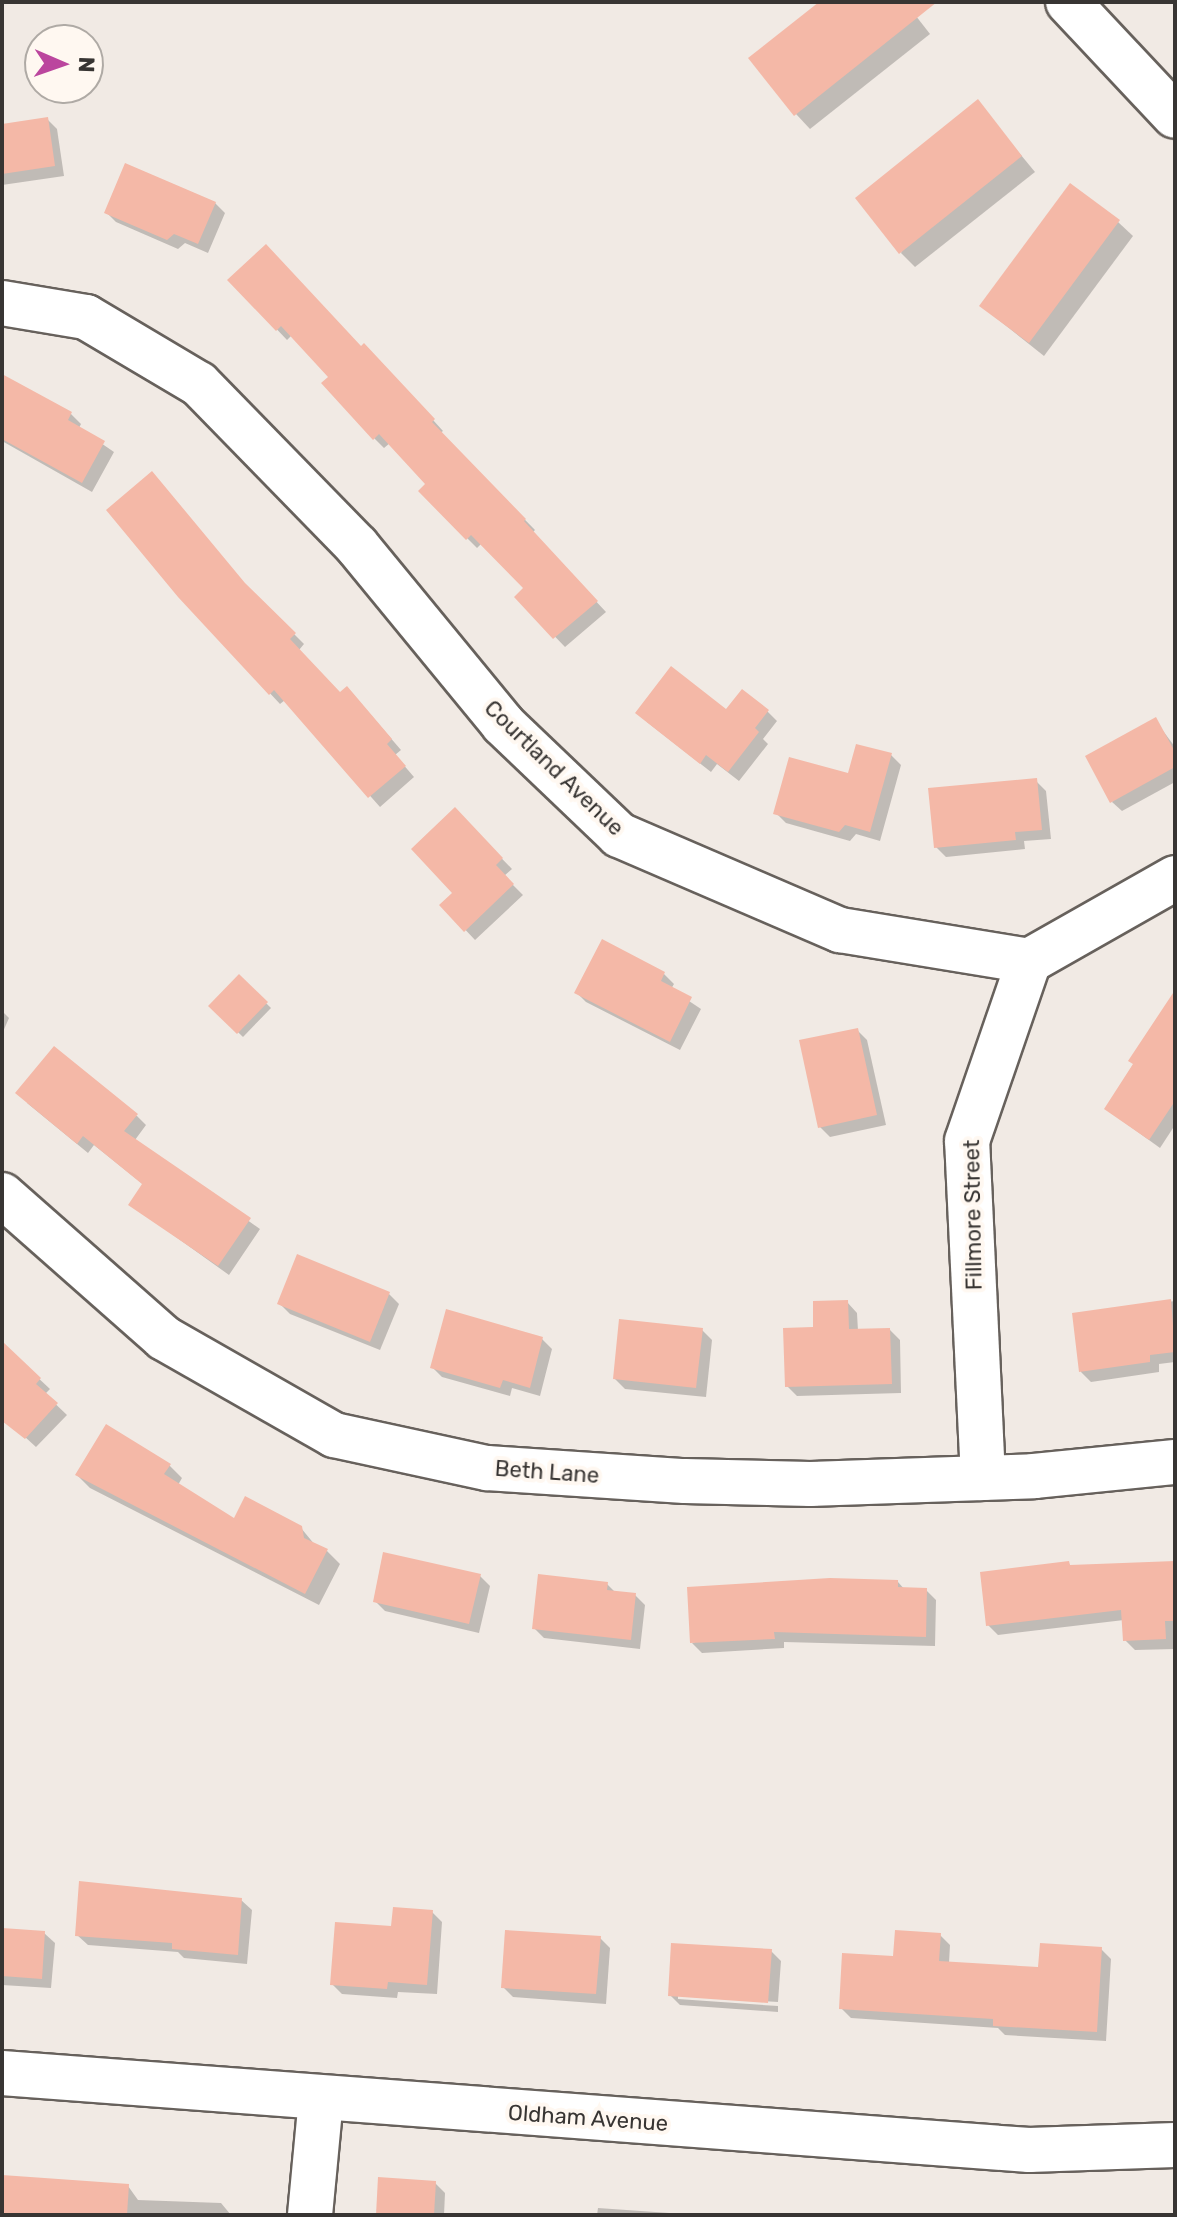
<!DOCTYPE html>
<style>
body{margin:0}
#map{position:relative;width:1177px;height:2217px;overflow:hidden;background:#f1eae4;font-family:Rubik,sans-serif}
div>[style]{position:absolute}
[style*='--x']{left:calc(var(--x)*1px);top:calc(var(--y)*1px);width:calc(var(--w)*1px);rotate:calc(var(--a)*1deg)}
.shadow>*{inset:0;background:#0003}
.building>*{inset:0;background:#f4b8a7}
.roads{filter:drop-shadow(2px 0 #67615c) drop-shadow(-2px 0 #67615c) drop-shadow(0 2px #67615c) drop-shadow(0 -2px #67615c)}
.minor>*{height:44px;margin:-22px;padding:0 22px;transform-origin:22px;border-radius:22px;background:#fff}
span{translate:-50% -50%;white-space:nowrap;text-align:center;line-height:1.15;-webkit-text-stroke:8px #fff8f1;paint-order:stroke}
.street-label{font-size:22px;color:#383533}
.frame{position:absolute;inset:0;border:4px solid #383533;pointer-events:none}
.north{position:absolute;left:24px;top:24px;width:80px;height:80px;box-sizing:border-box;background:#fff8f1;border:2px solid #afaaa5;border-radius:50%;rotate:92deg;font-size:22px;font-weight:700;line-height:32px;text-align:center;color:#383533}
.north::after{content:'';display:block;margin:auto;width:28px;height:36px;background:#bb469e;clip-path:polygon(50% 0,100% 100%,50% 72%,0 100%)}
</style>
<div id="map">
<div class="shadow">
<div style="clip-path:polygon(822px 2px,905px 2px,930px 34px,810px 129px,796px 114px)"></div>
<div style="clip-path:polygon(977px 102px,1035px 172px,915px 267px,901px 253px)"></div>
<div style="clip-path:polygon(47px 119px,57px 129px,64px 176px,2px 185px,2px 126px)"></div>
<div style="clip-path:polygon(215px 203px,225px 213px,208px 253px,185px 243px,178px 249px,116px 222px,106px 212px)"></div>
<div style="clip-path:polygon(1118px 222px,1133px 236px,1044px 356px,981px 306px)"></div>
<div style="clip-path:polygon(230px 280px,374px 355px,443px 431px,440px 433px,535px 530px,532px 533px,606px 612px,565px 647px,517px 597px,525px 588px,482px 543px,477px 548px,420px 491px,428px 484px,390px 443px,384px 448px,374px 438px,330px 377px,292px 335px,287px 340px)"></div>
<div style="clip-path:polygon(11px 381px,71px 414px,81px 424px,79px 428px,114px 452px,92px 492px,2px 441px,2px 398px)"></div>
<div style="clip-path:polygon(255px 595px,304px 644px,299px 650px,340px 695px,357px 699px,401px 750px,395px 755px,414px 777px,380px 807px,285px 700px,280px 704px,179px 596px)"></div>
<div style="clip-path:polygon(767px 711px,777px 721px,763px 739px,768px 744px,739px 781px,717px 764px,711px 772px,647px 722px)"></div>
<div style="clip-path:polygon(1155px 720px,1175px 747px,1175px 782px,1122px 811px,1112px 802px)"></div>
<div style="clip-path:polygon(891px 755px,901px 765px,880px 841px,856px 834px,850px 841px,786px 823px,776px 813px)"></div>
<div style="clip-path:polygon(1036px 781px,1046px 791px,1051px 839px,1024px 841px,1025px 849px,946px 857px,936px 847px)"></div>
<div style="clip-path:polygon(455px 810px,512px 869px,504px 876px,523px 895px,475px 940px,442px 905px,455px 893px)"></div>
<div style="clip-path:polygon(664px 974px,674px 984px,671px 989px,701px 1009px,680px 1050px,586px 1002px,576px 992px)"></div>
<div style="clip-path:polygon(239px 977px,271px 1008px,243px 1037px,211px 1006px)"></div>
<div style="clip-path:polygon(1175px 996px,1175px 1125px,1160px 1148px,1106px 1109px)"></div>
<div style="clip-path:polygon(2px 1011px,9px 1018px,2px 1034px)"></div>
<div style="clip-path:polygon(857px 1030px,867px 1040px,886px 1125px,830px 1137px,820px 1127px)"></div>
<div style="clip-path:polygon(27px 1103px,137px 1116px,146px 1125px,135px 1140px,260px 1229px,229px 1275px,130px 1204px,144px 1185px,94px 1145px,88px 1153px)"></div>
<div style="clip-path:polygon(389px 1294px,399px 1304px,380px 1350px,290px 1314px,280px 1304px)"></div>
<div style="clip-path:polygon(1175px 1301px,1175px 1362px,1159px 1364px,1159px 1372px,1091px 1382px,1081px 1372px,1074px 1315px)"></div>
<div style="clip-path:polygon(847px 1302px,857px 1313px,858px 1331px,890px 1330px,900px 1340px,901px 1393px,797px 1396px,787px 1386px,815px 1329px)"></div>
<div style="clip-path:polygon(702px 1330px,712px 1340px,706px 1397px,625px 1389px,615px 1379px)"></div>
<div style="clip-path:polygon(542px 1339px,552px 1349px,540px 1396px,512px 1388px,510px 1396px,442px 1377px,432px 1367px)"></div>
<div style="clip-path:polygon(2px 1344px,50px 1389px,45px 1394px,67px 1415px,36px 1447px,2px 1416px)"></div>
<div style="clip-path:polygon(169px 1465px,182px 1478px,178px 1485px,235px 1521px,301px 1528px,315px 1545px,327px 1551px,340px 1564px,319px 1605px,90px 1488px,77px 1475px)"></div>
<div style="clip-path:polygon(1068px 1563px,1072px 1567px,1175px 1563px,1175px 1649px,1135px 1650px,1125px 1640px,1124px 1620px,998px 1635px,988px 1625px)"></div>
<div style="clip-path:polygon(480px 1576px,490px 1586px,479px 1633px,385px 1611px,375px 1601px)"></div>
<div style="clip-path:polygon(898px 1582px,905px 1590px,926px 1590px,936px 1600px,935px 1646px,784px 1642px,784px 1648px,702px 1653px,692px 1643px)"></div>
<div style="clip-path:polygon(607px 1584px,616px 1593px,635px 1595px,645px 1605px,640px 1649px,544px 1638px,534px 1628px)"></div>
<div style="clip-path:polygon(241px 1900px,252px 1910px,247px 1964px,184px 1958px,178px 1952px,88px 1945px,77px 1935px)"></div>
<div style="clip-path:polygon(432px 1912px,442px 1922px,437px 1994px,398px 1992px,397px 1998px,342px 1994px,332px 1984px,393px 1928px)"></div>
<div style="clip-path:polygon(2px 1930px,44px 1933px,55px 1943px,51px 1988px,2px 1985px)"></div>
<div style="clip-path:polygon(940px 1935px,950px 1945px,949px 1963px,1040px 1969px,1101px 1949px,1111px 1959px,1106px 2041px,1005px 2035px,998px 2028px,851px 2018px,841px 2008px,895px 1958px)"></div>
<div style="clip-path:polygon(600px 1938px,610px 1948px,606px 2004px,513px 1997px,503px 1987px)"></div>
<div style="clip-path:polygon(771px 1951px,781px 1961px,778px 2002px,678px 1995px,678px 1999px,778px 2006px,778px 2012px,680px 2005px,670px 1995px)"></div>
<div style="clip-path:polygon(2px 2176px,128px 2186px,138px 2200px,221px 2203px,231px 2215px,2px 2215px)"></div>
<div style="clip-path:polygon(435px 2183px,445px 2193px,444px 2215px,378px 2215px)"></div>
<div style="clip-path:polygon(598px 2208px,698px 2215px,597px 2215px)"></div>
</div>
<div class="building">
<div style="clip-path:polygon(819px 2px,937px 2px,794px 116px,748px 58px)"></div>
<div style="clip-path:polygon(978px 99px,1022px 156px,899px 254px,855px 198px)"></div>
<div style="clip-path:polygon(48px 117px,55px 166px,2px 174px,2px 124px)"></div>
<div style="clip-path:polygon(125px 163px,216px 202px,198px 244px,174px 234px,167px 240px,104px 213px)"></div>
<div style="clip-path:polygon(1070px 183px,1120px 220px,1029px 343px,979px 306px)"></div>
<div style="clip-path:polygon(266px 244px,361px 346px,364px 343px,435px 419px,432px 422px,526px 519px,524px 521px,598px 601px,553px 639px,514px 597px,523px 588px,471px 535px,466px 540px,418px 491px,425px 484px,379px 434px,373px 440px,321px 383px,328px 377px,281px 326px,276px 331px,227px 280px)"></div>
<div style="clip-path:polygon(2px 374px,72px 412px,68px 420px,105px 441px,82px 483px,2px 439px)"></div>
<div style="clip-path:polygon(152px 471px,245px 583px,296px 633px,290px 639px,340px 692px,347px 686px,392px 739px,387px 744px,406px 766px,368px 798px,274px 690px,269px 695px,178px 597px,106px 510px)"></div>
<div style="clip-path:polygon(671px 666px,726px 709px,742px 689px,769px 710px,755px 728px,759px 732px,728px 772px,706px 755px,700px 764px,635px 713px)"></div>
<div style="clip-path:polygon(1156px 717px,1175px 752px,1175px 767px,1110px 803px,1085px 756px)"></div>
<div style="clip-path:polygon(856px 744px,892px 753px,870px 832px,845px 825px,839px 832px,773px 814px,789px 757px,848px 773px)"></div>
<div style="clip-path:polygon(1037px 778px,1042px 830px,1015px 832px,1016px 840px,934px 848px,928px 788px)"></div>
<div style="clip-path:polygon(455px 807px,503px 858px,496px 865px,514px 884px,464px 932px,439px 905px,452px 893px,411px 849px)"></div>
<div style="clip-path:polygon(602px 939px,665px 972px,661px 981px,692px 997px,670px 1042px,574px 993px)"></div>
<div style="clip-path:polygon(239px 974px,268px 1002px,237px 1034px,208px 1006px)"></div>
<div style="clip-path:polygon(1175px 990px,1175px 1101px,1149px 1140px,1104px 1109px,1133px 1064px,1128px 1061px)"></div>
<div style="clip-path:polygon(858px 1028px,877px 1115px,818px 1128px,799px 1040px)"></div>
<div style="clip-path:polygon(54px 1046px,138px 1114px,124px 1131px,251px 1218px,218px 1266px,128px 1205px,142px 1184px,83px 1136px,77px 1144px,15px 1093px)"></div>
<div style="clip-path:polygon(297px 1254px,390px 1292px,370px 1342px,277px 1304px)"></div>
<div style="clip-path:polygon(1171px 1299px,1175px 1352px,1150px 1355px,1150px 1362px,1079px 1372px,1072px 1313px)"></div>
<div style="clip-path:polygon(848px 1300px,849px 1329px,890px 1328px,892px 1384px,785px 1387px,783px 1328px,813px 1327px,813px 1301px)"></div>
<div style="clip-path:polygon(446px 1309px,543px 1337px,530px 1388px,503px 1380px,500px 1388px,430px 1368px)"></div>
<div style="clip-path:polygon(619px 1319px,703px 1328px,696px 1388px,613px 1379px)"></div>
<div style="clip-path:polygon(2px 1341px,41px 1378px,36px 1384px,58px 1403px,25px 1439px,2px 1421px)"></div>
<div style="clip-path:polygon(106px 1424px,171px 1464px,164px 1474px,234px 1518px,245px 1496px,302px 1526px,304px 1538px,328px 1549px,305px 1594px,75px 1475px)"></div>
<div style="clip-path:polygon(383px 1552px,481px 1574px,469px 1624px,373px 1602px)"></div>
<div style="clip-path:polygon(1069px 1561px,1070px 1565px,1175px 1561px,1175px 1621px,1165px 1621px,1166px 1639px,1123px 1641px,1121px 1610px,986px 1626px,980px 1572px)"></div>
<div style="clip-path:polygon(538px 1574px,608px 1582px,607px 1590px,636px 1593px,631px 1640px,532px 1629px)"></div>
<div style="clip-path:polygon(830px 1578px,898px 1580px,898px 1587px,927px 1588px,926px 1637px,774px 1632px,775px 1639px,690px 1643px,687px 1587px)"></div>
<div style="clip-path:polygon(79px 1881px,242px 1898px,238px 1955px,172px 1949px,172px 1943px,75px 1936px)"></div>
<div style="clip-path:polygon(393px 1907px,433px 1910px,427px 1985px,388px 1982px,387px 1989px,330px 1985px,335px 1922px,391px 1926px)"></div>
<div style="clip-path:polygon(2px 1928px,45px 1931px,42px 1979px,2px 1976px)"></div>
<div style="clip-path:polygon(505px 1930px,601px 1936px,596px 1994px,501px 1988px)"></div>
<div style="clip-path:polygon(895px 1930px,941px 1933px,939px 1961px,1038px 1967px,1040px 1943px,1102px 1947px,1097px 2032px,993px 2026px,993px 2019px,839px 2009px,842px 1953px,893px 1956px)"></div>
<div style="clip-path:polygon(671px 1943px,772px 1949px,768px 2003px,668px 1996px)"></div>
<div style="clip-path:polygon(2px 2175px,129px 2184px,127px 2215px,2px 2215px)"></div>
<div style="clip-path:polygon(378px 2177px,436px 2181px,434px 2215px,376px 2215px)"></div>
</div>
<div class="roads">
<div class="minor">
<div style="--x:1068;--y:2;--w:156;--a:46.8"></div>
<div style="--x:2;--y:303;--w:85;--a:9.5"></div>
<div style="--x:86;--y:317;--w:131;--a:30.7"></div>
<div style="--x:199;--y:384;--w:226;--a:45.7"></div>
<div style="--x:357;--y:546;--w:230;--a:50.6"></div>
<div style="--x:503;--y:724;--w:161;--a:43.7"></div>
<div style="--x:619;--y:835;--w:241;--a:23.3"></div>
<div style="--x:840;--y:930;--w:192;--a:9.3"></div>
<div style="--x:1029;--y:961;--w:168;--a:-29.6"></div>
<div style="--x:2;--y:1195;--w:216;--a:41.4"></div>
<div style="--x:164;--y:1338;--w:196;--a:29.7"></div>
<div style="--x:334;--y:1435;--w:157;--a:12.2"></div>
<div style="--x:487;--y:1468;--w:198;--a:3.8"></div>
<div style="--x:685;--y:1481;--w:125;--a:1.4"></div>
<div style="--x:810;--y:1484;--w:224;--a:-2"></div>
<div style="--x:1034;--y:1476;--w:142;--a:-5.7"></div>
<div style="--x:983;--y:1478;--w:337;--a:-92.7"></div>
<div style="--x:967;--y:1141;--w:190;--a:-71"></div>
<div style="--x:2;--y:2073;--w:1030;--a:4.29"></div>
<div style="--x:1029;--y:2150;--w:146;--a:-2"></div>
<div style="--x:310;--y:2215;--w:117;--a:-84.6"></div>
</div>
</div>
<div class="street-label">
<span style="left:554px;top:768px;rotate:44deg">Courtland Avenue</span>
<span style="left:973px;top:1215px;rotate:-91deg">Fillmore Street</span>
<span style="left:547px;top:1472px;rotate:4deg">Beth Lane</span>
<span style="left:588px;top:2118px;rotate:4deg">Oldham Avenue</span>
</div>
<div class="frame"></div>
<div class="north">N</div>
</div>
